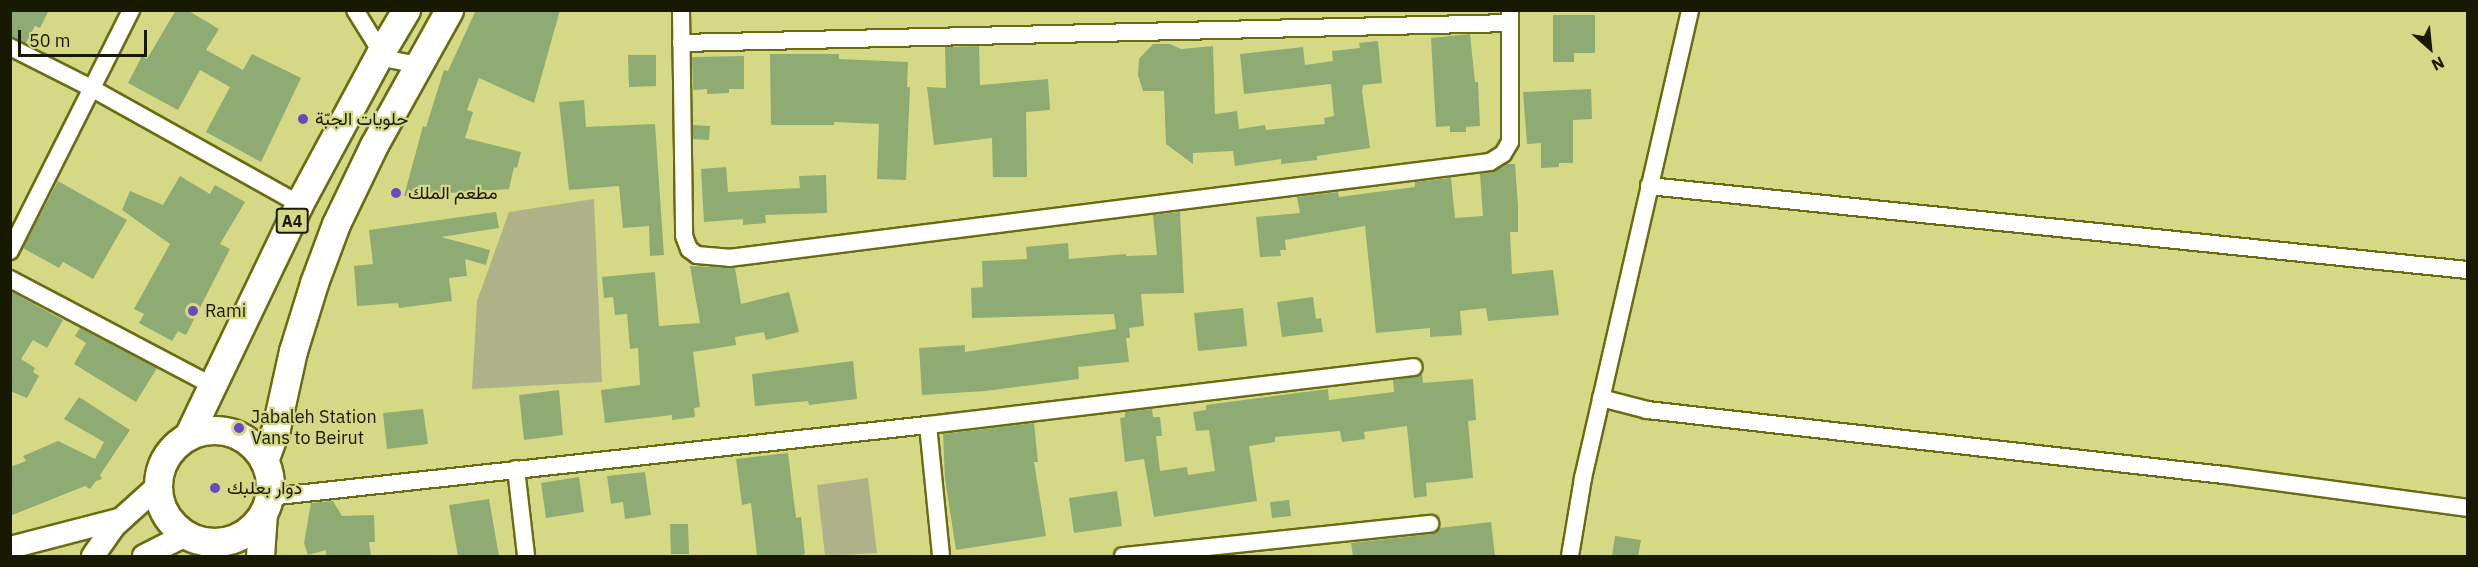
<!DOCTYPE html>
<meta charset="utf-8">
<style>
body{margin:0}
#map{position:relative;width:2478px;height:567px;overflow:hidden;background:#d5d985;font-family:"IBM Plex Sans",Vazirmatn,sans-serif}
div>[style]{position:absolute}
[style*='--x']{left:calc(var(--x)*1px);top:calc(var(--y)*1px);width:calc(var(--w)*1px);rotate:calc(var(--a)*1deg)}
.green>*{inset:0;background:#afb288}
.building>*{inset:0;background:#8eab74}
.roads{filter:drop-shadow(2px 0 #6a6c11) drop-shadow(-2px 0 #6a6c11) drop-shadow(0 2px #6a6c11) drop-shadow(0 -2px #6a6c11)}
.minor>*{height:16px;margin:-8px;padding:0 8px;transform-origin:8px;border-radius:8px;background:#fff}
.tertiary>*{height:21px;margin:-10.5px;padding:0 10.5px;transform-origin:10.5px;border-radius:10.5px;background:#fff}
.secondary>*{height:22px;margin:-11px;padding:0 11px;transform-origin:11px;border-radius:11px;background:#fff}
.trunk>*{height:27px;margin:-13.5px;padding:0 13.5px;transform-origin:13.5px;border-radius:13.5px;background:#fff}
.trunk>.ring{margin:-13.5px;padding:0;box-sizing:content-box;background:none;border:27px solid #fff;border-radius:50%}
.dots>*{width:16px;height:16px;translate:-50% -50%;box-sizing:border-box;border:3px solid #d5d985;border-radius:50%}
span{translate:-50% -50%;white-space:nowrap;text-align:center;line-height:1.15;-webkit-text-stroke:4.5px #d5d985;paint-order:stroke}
.shield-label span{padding:2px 4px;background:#d5d985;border:2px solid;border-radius:4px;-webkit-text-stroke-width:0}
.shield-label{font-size:16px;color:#181901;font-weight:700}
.poi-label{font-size:18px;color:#181901}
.left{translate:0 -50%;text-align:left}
.frame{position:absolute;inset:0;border:12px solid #181901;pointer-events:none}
.north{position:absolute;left:2400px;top:18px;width:60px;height:60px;-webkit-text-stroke:4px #d5d985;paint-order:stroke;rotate:153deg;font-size:16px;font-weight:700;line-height:24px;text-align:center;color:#181901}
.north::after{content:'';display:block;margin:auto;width:21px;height:27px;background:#181901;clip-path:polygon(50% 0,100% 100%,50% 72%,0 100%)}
.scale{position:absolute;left:18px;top:30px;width:129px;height:27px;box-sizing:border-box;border:3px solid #181901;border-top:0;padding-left:8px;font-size:18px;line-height:21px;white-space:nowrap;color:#181901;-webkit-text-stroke:4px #d5d985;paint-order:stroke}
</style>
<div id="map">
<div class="green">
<div style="clip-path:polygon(594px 199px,602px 382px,472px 389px,477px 301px,509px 212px)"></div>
<div style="clip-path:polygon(868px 478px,877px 553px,825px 556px,817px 485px)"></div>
</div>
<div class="building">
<div style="clip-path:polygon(10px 10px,49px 10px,40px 28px,35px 26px,26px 43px,10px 37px)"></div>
<div style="clip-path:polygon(176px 10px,187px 10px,219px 29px,206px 50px,243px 70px,252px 54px,301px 78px,261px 162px,206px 132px,230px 87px,200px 70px,178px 110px,128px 83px,142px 56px,147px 59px)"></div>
<div style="clip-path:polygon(476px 10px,560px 10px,534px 103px,479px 78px,467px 110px,473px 112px,465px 138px,521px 152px,517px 168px,514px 167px,509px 189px,404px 196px,423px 126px,426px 127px,444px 70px,448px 71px)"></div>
<div style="clip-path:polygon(1553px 15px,1595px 15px,1595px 53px,1574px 53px,1574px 62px,1553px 62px)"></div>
<div style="clip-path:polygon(1470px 34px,1475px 82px,1478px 82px,1480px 126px,1466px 127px,1466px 132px,1450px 132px,1450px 126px,1436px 127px,1431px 38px)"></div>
<div style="clip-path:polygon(1378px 41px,1382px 83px,1363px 85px,1362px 91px,1370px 148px,1317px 156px,1317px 160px,1281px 164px,1281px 159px,1235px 166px,1233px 151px,1193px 153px,1193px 164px,1166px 144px,1164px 91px,1143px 91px,1138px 75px,1139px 59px,1153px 44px,1170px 44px,1181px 49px,1213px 46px,1215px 114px,1237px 111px,1239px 129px,1265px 125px,1266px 130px,1325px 124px,1324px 118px,1334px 116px,1331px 84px,1244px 94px,1240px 54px,1303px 47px,1305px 65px,1333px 61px,1332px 51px,1360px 48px,1359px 43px)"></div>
<div style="clip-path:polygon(979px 46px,980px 85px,1048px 79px,1050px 110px,1026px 112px,1027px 177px,993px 177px,992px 138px,934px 145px,927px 87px,946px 88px,945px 47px)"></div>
<div style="clip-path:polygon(770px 54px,839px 54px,839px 59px,908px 62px,907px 87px,910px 87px,906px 180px,877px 179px,879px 124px,834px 122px,834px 125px,771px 125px)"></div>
<div style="clip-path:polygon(628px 55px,656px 55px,656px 86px,629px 87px)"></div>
<div style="clip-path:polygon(744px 56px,744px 89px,729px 89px,729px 93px,707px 94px,707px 89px,693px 90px,692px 57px)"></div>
<div style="clip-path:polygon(1591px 89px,1592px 119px,1573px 120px,1573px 163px,1559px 163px,1559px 167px,1541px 168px,1541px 143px,1527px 144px,1523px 92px)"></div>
<div style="clip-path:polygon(584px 100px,586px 127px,655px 124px,664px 255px,650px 256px,649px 226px,623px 228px,619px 186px,569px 190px,559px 102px)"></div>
<div style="clip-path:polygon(693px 125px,710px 126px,709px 140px,693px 139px)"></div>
<div style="clip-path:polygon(1506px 164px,1515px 164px,1518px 206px,1518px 232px,1510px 232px,1512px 274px,1553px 270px,1559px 315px,1488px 321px,1486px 308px,1460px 311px,1462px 335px,1430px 337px,1430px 328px,1376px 333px,1365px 226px,1285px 240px,1286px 250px,1280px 250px,1281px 256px,1260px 257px,1256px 217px,1300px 213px,1297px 197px,1338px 192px,1339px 197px,1415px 187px,1415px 182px,1451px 178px,1455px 218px,1483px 216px,1480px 174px,1495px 171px)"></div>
<div style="clip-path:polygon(726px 167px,728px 192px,800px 188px,799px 176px,826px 175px,827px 213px,765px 215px,766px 223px,743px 225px,743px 219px,704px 222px,701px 169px)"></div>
<div style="clip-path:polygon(180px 176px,210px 194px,215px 185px,245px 202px,220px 244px,230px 249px,186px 335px,178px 331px,172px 341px,139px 323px,144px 314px,134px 309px,170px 244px,122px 210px,130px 191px,163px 205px)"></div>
<div style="clip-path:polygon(58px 181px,127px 220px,93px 279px,63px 262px,59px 268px,23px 248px)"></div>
<div style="clip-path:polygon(496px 212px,499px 228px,441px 237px,490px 250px,486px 265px,465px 259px,467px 276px,449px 278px,452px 301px,399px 308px,398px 303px,357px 306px,354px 266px,373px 264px,369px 230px)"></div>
<div style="clip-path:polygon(1180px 212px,1184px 293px,1141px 294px,1144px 326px,1129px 328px,1130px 338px,1126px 338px,1129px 362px,1078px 367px,1079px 379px,985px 391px,922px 395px,919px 348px,965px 345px,965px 352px,1116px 329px,1114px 314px,972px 318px,971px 288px,983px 287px,982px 261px,1027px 259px,1026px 247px,1068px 243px,1069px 259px,1126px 254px,1126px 256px,1157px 255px,1153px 215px)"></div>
<div style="clip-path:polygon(690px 266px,735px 268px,741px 304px,789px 292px,799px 332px,766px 340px,764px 332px,735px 337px,736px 345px,693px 352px,700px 407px,694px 408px,695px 417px,672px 420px,672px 415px,605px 423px,601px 390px,640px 385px,638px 348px,630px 349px,627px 314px,615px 315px,613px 297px,604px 298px,602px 277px,655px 272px,659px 326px,700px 323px)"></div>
<div style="clip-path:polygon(10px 291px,63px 320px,47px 348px,33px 340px,21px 359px,35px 368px,33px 372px,39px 376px,27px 398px,10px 391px)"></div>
<div style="clip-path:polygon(1313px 297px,1316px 319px,1321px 318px,1323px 332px,1282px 337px,1277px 302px)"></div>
<div style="clip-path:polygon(1243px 308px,1247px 346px,1198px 351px,1194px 313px)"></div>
<div style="clip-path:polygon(80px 328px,157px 368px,136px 402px,74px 364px,86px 343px,75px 336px)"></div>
<div style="clip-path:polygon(853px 361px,857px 399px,809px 405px,808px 401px,755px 406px,752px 374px)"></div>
<div style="clip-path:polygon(1422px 374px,1423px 383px,1473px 379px,1476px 420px,1468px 421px,1473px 478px,1426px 483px,1427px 496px,1414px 498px,1407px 426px,1364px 432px,1365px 439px,1342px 442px,1340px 431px,1275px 437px,1275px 442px,1249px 446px,1257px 501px,1154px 517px,1144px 459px,1125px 462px,1120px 418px,1125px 417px,1125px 412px,1152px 409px,1153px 417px,1160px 417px,1162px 436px,1156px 436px,1160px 471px,1187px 467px,1188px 475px,1215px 471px,1209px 430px,1196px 431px,1193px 412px,1206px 410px,1206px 405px,1328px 389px,1329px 400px,1394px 392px,1393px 380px,1415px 377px)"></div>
<div style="clip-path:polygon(559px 390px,563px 435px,524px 440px,519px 395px)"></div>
<div style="clip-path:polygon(79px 397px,130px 430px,100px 475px,102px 479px,96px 481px,90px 489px,85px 486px,10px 516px,10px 467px,26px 461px,23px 456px,58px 441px,95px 459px,104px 442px,64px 419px)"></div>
<div style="clip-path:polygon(423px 409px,428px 444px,387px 449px,383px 413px)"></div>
<div style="clip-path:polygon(1034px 423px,1038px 462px,1034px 462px,1046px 536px,956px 550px,945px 479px,943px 434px)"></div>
<div style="clip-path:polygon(788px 453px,796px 518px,801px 517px,805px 554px,797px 556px,757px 556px,751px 503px,742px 505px,736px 459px)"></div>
<div style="clip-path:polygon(645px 472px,651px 515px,625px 519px,623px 502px,611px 504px,607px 476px)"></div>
<div style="clip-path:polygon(579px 477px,584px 512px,546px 518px,541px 483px)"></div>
<div style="clip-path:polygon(1117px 491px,1122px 526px,1074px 533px,1069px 498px)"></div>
<div style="clip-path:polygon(489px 499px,499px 556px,458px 556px,449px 505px)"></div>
<div style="clip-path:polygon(1289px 500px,1291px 516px,1272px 518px,1270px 502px)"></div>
<div style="clip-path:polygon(333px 501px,342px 516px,374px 515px,375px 542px,369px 542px,371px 556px,326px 556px,326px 550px,308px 555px,304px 543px,311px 503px)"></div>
<div style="clip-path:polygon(1491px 522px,1495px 556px,1353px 556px,1351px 543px,1431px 534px,1440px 528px)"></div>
<div style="clip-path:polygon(670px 524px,688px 524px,689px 554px,671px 554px)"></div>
<div style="clip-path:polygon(1615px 536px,1641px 540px,1638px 556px,1612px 556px)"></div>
</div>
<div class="roads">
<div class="minor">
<div style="--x:355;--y:10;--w:49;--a:58.2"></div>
<div style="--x:381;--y:52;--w:14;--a:34"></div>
<div style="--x:393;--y:60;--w:25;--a:11"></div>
<div style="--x:681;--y:10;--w:226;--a:89.2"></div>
<div style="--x:684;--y:236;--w:14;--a:69"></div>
<div style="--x:689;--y:249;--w:10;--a:37"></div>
<div style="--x:697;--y:255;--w:32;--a:5"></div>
<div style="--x:729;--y:258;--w:767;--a:-7.19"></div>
<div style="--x:1490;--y:162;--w:15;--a:-32"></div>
<div style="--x:1503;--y:154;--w:14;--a:-60"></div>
<div style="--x:1510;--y:142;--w:132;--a:-90"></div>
<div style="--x:681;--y:43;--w:829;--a:-1.38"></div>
<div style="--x:10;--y:47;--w:91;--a:26.8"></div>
<div style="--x:91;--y:88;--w:238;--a:29.1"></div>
<div style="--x:1649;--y:186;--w:823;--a:5.86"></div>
<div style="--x:10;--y:251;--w:270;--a:-63.3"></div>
<div style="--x:10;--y:279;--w:229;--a:27.8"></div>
<div style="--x:1601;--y:398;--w:48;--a:14.6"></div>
<div style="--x:1647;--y:410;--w:581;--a:6.43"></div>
<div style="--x:2224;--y:475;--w:246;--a:7.7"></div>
<div style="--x:928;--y:425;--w:132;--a:84.3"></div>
<div style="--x:516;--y:469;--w:88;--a:83.4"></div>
<div style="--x:269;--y:497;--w:663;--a:-6.24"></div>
<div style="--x:928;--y:425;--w:489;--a:-6.8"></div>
<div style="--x:1123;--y:556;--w:309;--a:-6"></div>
<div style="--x:1570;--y:556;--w:79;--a:-80.5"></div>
<div style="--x:1583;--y:478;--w:480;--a:-77.1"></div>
</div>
<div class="tertiary">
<div style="--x:10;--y:547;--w:116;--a:-14.5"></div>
</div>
<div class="secondary">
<div style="--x:93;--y:556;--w:38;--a:-55"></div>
<div style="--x:115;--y:525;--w:58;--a:-42.2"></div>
<div style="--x:144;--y:556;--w:47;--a:-26.6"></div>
</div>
<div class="trunk">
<div class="ring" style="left:158px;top:430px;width:85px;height:85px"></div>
<div style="--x:188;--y:436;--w:257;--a:-64.4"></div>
<div style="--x:299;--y:204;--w:173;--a:-61.7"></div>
<div style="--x:381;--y:52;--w:49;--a:-59.2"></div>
<div style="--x:264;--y:461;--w:35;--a:-70"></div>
<div style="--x:276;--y:428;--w:79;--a:-77.6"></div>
<div style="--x:293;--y:351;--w:71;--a:-72.8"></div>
<div style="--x:314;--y:283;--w:63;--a:-69.6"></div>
<div style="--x:336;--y:224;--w:88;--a:-64.3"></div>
<div style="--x:374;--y:145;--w:154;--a:-60.9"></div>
<div style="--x:260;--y:556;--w:43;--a:-86"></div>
</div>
</div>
<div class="dots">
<div style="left:303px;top:119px;background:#6948c1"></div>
<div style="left:396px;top:193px;background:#6948c1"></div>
<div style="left:193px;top:311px;background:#6948c1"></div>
<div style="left:239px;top:428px;background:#6948c1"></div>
<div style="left:215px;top:488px;background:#6948c1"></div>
</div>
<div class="shield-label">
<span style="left:292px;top:221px">A4</span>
</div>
<div class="poi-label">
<span class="left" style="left:315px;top:119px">حلويات الجبّة</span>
<span class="left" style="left:408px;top:193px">مطعم الملك</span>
<span class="left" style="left:205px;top:311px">Rami</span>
<span class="left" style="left:251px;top:428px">Jabaleh Station<br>Vans to Beirut</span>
<span class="left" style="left:227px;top:488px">دوار بعلبك</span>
</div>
<div class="frame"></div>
<div class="north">N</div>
<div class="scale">50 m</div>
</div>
